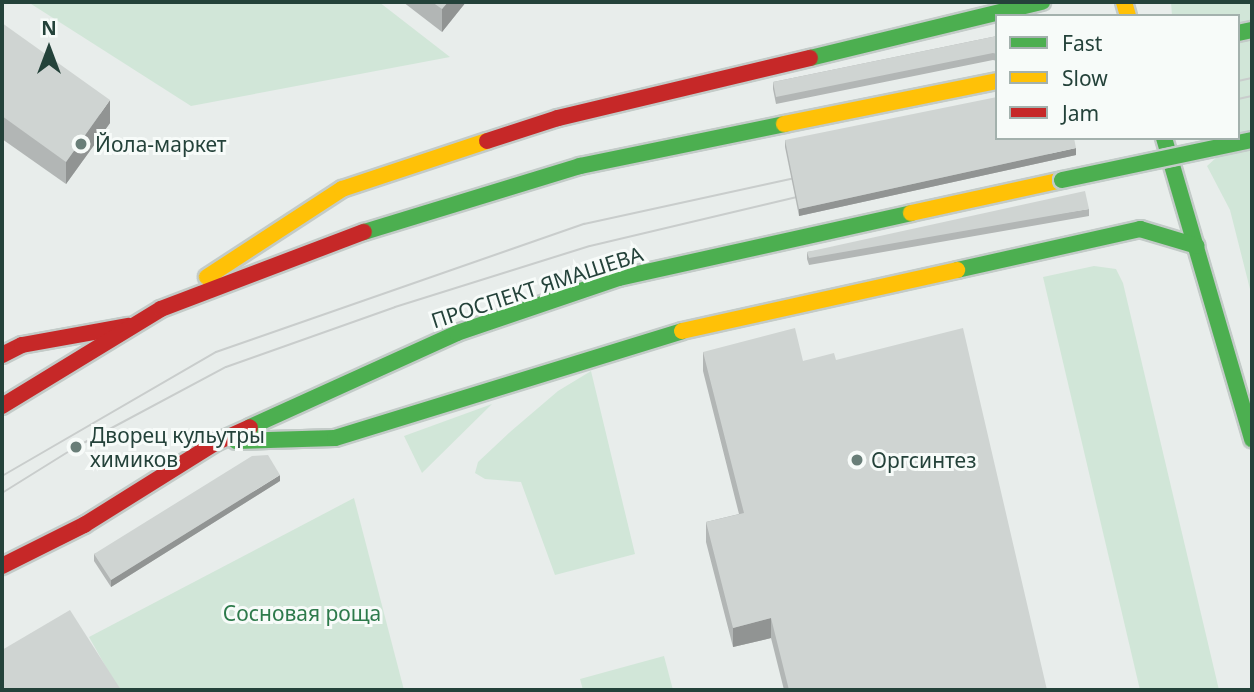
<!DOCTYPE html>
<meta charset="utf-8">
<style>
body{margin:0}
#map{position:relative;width:1254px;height:692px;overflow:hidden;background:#e8edeb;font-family:"Noto Sans",sans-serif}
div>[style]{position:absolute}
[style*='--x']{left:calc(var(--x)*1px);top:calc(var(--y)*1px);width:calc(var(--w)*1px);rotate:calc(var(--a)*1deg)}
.green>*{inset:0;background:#d1e6d8}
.roads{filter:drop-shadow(2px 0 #c3cbc8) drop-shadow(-2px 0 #c3cbc8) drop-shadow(0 2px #c3cbc8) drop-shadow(0 -2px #c3cbc8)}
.fast>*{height:16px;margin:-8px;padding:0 8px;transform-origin:8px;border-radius:8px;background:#4caf50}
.slow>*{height:16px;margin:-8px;padding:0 8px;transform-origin:8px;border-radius:8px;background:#ffc107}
.jam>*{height:16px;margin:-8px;padding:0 8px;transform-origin:8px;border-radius:8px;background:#c62828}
.tram>*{height:2px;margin:-1px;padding:0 1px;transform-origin:1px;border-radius:1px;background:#c9cdcc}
.bridges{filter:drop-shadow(2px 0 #c3ccc9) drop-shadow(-2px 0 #c3ccc9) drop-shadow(0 2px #c3ccc9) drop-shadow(0 -2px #c3ccc9)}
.fast-bridge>*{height:16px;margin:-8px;padding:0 8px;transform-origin:8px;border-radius:8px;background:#4caf50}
.wall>*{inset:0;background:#b2b6b5}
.shaded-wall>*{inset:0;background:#919493}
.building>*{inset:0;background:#cfd4d2}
.dots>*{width:19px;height:19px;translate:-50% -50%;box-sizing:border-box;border:4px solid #f7fbf9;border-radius:50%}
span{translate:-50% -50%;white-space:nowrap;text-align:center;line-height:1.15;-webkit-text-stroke:6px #f7fbf9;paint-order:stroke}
.poi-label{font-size:21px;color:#24423a}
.left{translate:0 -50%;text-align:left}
.street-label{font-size:21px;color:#24423a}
.park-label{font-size:21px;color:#2d7a4b}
.frame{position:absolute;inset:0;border:4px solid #24423a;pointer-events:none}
.legend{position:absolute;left:995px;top:14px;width:245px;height:126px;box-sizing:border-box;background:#f7fbf9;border:2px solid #a3b1ad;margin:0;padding:9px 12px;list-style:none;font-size:21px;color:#24423a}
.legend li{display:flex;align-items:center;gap:14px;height:35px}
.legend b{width:35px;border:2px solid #a3b1ad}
.north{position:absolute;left:14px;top:14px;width:70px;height:70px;-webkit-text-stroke:5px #f7fbf9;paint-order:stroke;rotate:0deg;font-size:19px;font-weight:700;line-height:28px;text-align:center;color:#24423a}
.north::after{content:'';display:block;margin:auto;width:24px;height:32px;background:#24423a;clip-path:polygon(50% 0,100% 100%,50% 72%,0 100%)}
</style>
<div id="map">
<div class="green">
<div style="clip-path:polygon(28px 2px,379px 2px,450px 57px,191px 106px)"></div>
<div style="clip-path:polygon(1171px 2px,1252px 2px,1252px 297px,1230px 210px,1207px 166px,1238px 138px,1238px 16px,1172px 16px)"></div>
<div style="clip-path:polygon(1094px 266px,1116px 269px,1123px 283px,1219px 690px,1140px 690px,1043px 277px)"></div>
<div style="clip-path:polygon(591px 371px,635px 554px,555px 575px,521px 482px,485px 479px,475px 473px,478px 462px,510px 432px,558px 391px)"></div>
<div style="clip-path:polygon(492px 404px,422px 473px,404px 436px)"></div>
<div style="clip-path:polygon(354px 498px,404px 690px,119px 690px,89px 637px)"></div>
<div style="clip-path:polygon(664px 656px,673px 690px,583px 690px,580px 679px)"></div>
</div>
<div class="roads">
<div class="fast">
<div style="--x:1238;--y:33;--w:14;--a:-12"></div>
<div style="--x:810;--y:58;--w:239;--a:-13.6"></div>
<div style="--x:1164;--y:138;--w:314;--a:73.7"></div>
<div style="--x:364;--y:232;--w:226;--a:-17"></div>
<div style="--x:580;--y:166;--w:208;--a:-11.6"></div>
<div style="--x:957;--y:270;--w:188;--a:-12.6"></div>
<div style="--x:1140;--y:229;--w:59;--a:16.6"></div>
<div style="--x:250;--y:427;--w:227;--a:-24.4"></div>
<div style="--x:457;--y:333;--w:171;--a:-18.8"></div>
<div style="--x:619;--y:278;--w:299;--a:-12.5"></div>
<div style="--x:236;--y:441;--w:99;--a:-1.7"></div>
<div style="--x:335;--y:438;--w:363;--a:-17.1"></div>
</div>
<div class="slow">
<div style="--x:1124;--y:2;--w:15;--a:74"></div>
<div style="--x:784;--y:124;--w:217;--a:-11.4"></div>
<div style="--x:911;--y:213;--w:155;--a:-12.3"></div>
<div style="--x:207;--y:277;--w:161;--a:-33.1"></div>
<div style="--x:342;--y:189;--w:153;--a:-18.3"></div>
<div style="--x:682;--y:331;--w:282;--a:-12.5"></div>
</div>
<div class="jam">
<div style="--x:487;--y:141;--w:75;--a:-17.9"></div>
<div style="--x:558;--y:118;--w:259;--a:-13.4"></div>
<div style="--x:2;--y:355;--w:22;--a:-27"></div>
<div style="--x:22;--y:345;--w:108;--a:-10.2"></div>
<div style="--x:2;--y:406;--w:186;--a:-31.4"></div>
<div style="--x:161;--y:309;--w:217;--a:-20.8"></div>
<div style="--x:2;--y:566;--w:92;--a:-26.6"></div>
<div style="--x:84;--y:525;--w:157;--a:-32"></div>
<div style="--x:217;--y:442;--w:36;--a:-24"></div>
</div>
</div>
<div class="tram">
<div style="--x:1238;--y:81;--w:14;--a:-12"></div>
<div style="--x:1238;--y:99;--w:14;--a:-12"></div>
<div style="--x:2;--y:476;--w:247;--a:-30.1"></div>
<div style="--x:216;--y:352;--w:390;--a:-19.2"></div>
<div style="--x:584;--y:224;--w:230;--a:-12.3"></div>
<div style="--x:2;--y:493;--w:87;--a:-31.9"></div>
<div style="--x:76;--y:447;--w:170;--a:-28.1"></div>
<div style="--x:226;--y:367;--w:179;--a:-19.5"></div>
<div style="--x:395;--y:307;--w:204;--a:-17.4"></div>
<div style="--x:590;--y:246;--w:230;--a:-13.3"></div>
</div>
<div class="bridges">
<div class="fast-bridge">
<div style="--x:1062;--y:180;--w:194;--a:-11.9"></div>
</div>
</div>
<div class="wall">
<div style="clip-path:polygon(403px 2px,466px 2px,442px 32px)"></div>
<div style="clip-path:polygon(2px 23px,110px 123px,66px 184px,2px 139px)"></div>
<div style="clip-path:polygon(997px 36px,997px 61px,993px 60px,776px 104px,773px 89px,773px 82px)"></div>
<div style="clip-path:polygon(785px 140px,1076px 155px,799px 216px,785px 147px)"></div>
<div style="clip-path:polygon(1089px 209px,1089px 216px,809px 265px,807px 259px,807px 252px)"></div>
<div style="clip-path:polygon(703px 352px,803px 361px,836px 360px,1047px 690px,784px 690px,771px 638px,733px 647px,706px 542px,706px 522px,739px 514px,703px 371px)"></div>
<div style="clip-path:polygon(280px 481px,111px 587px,94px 561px,94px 554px)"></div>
</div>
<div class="shaded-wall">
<div style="clip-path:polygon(448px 2px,466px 2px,442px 32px,442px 9px)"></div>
<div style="clip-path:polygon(110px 100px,110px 123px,66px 184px,66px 162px)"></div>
<div style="clip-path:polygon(1076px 148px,1076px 155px,799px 216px,799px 209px)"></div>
<div style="clip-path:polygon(280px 475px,280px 481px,111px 587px,111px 580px)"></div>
<div style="clip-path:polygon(771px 618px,771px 638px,733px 647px,733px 628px)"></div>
</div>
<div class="building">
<div style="clip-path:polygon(432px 2px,448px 2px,442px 9px)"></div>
<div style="clip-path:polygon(2px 23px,110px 100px,66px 162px,2px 116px)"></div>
<div style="clip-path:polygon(997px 36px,997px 54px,993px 53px,776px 97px,773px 82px)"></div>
<div style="clip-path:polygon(997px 97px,997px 138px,1074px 138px,1076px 148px,799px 209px,785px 140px)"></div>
<div style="clip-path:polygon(1085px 191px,1089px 209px,809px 258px,807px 252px)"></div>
<div style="clip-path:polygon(795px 328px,803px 361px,834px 353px,836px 360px,963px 328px,1047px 690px,789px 690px,771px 618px,733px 628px,706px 522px,744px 513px,703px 352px)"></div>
<div style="clip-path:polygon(268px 455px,280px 475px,111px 580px,94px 554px,252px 456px)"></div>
<div style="clip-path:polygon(70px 610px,121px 690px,2px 690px,2px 650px)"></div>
</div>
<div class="dots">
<div style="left:81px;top:144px;background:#697e78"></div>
<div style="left:76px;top:447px;background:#697e78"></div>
<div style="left:857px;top:460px;background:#697e78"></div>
</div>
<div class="poi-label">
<span class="left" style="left:95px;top:144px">Йола-маркет</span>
<span class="left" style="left:90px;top:447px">Дворец кульутры<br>химиков</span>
<span class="left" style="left:871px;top:460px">Оргсинтез</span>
</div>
<div class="street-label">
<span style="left:537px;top:287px;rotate:-18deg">ПРОСПЕКТ ЯМАШЕВА</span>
</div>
<div class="park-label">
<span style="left:302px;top:613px">Сосновая роща</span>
</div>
<div class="frame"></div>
<ul class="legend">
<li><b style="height:9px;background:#4caf50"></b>Fast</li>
<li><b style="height:9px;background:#ffc107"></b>Slow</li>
<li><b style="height:9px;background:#c62828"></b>Jam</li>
</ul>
<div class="north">N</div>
</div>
